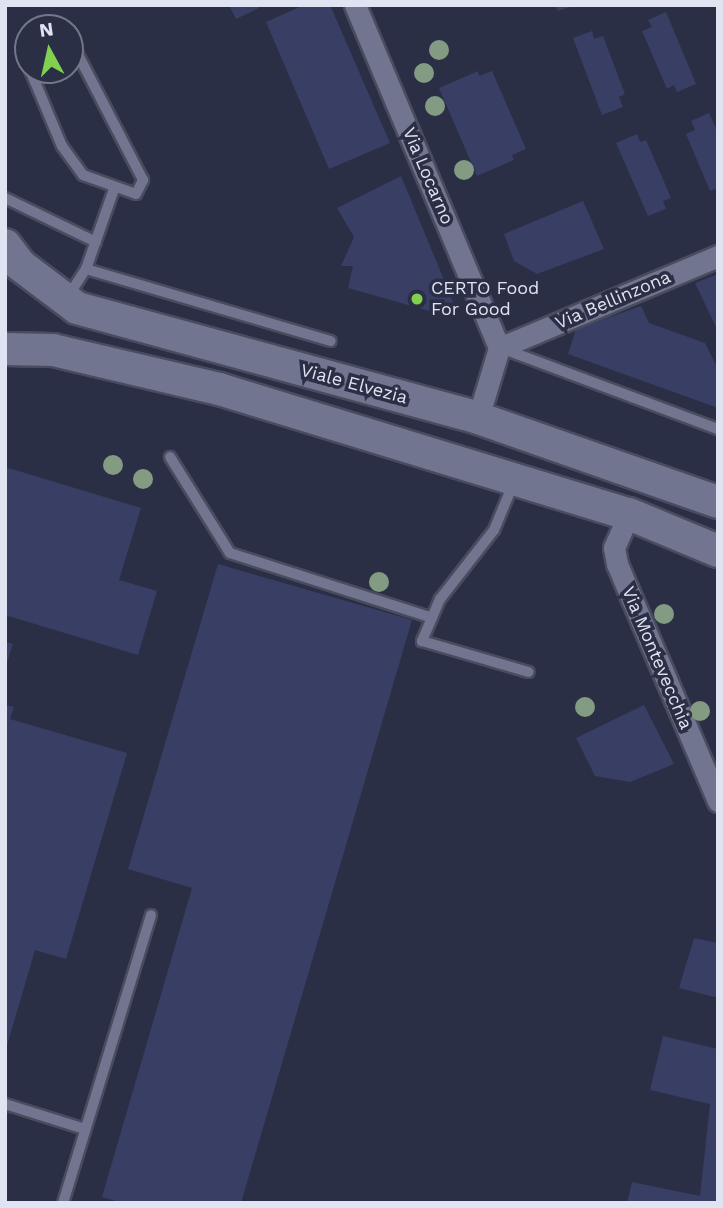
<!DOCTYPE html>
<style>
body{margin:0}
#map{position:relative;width:723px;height:1208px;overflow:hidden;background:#2b2f45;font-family:"Work Sans",sans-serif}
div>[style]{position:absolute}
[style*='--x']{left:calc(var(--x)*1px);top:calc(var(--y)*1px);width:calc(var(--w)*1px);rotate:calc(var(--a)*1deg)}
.building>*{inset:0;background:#393e64}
.roads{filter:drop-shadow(2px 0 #494c5f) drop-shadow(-2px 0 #494c5f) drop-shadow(0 2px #494c5f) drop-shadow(0 -2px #494c5f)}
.lane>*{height:10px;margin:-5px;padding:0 5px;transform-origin:5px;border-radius:5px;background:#71758f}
.street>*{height:21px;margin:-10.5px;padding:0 10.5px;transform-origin:10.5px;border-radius:10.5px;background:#71758f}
.secondary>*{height:32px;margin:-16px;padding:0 16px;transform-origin:16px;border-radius:16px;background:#71758f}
.trees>*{width:20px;height:20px;margin:-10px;border-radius:50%;background:#829b82}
.dots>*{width:19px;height:19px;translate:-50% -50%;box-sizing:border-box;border:4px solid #2b2f45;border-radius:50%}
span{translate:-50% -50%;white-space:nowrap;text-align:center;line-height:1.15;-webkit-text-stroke:7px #2b2f45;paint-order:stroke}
.street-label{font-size:18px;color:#e0e3f2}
.poi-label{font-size:18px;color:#e0e3f2}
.left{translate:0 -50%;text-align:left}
.frame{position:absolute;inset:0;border:7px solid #e0e3f2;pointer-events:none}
.north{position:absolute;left:14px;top:14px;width:70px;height:70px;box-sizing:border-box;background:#2b2f45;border:2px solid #73778a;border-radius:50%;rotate:352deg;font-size:19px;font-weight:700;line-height:28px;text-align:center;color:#e0e3f2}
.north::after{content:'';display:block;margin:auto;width:24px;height:32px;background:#82d050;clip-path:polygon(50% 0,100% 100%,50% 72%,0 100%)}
</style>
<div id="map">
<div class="building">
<div style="clip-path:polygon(229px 5px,258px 5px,259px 8px,236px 19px)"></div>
<div style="clip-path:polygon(304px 5px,330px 5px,390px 143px,329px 169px,266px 22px)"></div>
<div style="clip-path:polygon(555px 5px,573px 5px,573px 6px,558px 11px)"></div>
<div style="clip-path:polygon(666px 12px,696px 84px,677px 92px,674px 85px,667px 89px,642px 31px,652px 27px,648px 20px)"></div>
<div style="clip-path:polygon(592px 31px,594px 39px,603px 36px,625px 94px,619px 97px,623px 107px,602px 115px,573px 38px)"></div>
<div style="clip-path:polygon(478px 71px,479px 76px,492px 71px,526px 149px,512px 155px,514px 160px,477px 176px,439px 88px)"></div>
<div style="clip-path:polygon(709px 113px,718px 133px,718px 188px,710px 191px,686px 134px,695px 130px,691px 121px)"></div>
<div style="clip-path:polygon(637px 134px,640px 142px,646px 140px,671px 198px,663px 201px,666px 209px,648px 216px,616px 143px)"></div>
<div style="clip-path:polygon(401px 176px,454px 304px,440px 314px,348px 288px,353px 266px,341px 266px,354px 237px,337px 208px)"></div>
<div style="clip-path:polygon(583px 201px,604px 249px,537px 274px,514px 261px,504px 234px)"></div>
<div style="clip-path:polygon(718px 274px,718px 331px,695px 283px)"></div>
<div style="clip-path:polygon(641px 306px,649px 323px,705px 343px,718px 369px,718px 408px,568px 354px,576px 329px)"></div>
<div style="clip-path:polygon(5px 467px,141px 508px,119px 580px,157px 591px,138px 655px,5px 615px)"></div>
<div style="clip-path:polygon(218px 564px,412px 620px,241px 1203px,122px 1203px,102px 1197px,192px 888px,128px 869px)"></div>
<div style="clip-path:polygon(5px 642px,13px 644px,6px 666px,5px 666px)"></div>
<div style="clip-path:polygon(5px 705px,14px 707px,10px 719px,127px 753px,66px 959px,35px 950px,6px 1049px)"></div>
<div style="clip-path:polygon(644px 705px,674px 764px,630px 782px,595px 776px,576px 738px)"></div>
<div style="clip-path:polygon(694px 938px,718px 943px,718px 998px,679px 988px)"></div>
<div style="clip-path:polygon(663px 1036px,718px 1049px,718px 1203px,627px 1203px,632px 1182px,700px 1196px,710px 1104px,650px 1090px)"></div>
</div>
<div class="roads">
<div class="lane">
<div style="--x:28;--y:49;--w:10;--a:114"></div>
<div style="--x:24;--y:58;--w:9;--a:63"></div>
<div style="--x:30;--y:70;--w:82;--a:67.2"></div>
<div style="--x:62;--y:146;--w:36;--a:54"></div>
<div style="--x:83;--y:175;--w:56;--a:19.7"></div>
<div style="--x:136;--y:194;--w:16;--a:-63"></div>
<div style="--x:143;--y:180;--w:159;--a:-117.4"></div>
<div style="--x:5;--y:198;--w:101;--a:25.8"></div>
<div style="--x:86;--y:269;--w:255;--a:16.4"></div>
<div style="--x:67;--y:298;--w:35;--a:-57"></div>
<div style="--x:86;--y:269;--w:85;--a:-70.7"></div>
<div style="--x:501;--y:348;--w:232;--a:20.5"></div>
<div style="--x:170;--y:457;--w:113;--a:58"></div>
<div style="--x:230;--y:553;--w:212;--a:17.8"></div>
<div style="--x:514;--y:482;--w:52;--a:112.6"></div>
<div style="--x:494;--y:530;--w:88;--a:128"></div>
<div style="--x:440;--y:599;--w:46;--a:113.2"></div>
<div style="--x:422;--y:641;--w:111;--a:16.2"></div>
<div style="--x:5;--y:1104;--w:84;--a:17.4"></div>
<div style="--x:63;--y:1203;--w:301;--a:-73"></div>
</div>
<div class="street">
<div style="--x:355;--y:5;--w:372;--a:67.2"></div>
<div style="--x:478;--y:418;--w:73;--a:-73.3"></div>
<div style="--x:499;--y:348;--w:238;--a:-22.8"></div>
<div style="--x:629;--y:514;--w:37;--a:114"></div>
<div style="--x:614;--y:548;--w:16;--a:79"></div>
<div style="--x:617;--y:564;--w:258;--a:66.9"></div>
</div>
<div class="secondary">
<div style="--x:5;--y:245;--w:25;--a:53"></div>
<div style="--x:20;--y:265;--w:71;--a:37"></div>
<div style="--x:77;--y:308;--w:416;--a:15.3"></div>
<div style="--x:478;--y:418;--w:254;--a:19.3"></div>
<div style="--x:5;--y:349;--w:48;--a:1.2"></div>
<div style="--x:53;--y:350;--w:171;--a:13.2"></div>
<div style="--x:219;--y:389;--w:429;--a:17"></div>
<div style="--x:629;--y:514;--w:96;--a:22.6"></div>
</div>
</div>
<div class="trees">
<div style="left:439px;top:50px"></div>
<div style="left:424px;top:73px"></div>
<div style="left:435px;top:106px"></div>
<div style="left:464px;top:170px"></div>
<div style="left:113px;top:465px"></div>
<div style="left:143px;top:479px"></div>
<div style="left:379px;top:582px"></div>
<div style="left:664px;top:614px"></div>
<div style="left:585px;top:707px"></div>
<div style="left:700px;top:711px"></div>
</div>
<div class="dots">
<div style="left:417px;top:299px;background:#82d050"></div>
</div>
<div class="street-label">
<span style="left:428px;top:176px;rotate:67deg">Via Locarno</span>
<span style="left:613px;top:300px;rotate:-23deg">Via Bellinzona</span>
<span style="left:354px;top:384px;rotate:15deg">Viale Elvezia</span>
<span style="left:657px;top:658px;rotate:67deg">Via Montevecchia</span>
</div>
<div class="poi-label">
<span class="left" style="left:431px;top:299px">CERTO Food<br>For Good</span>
</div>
<div class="frame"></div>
<div class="north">N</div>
</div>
